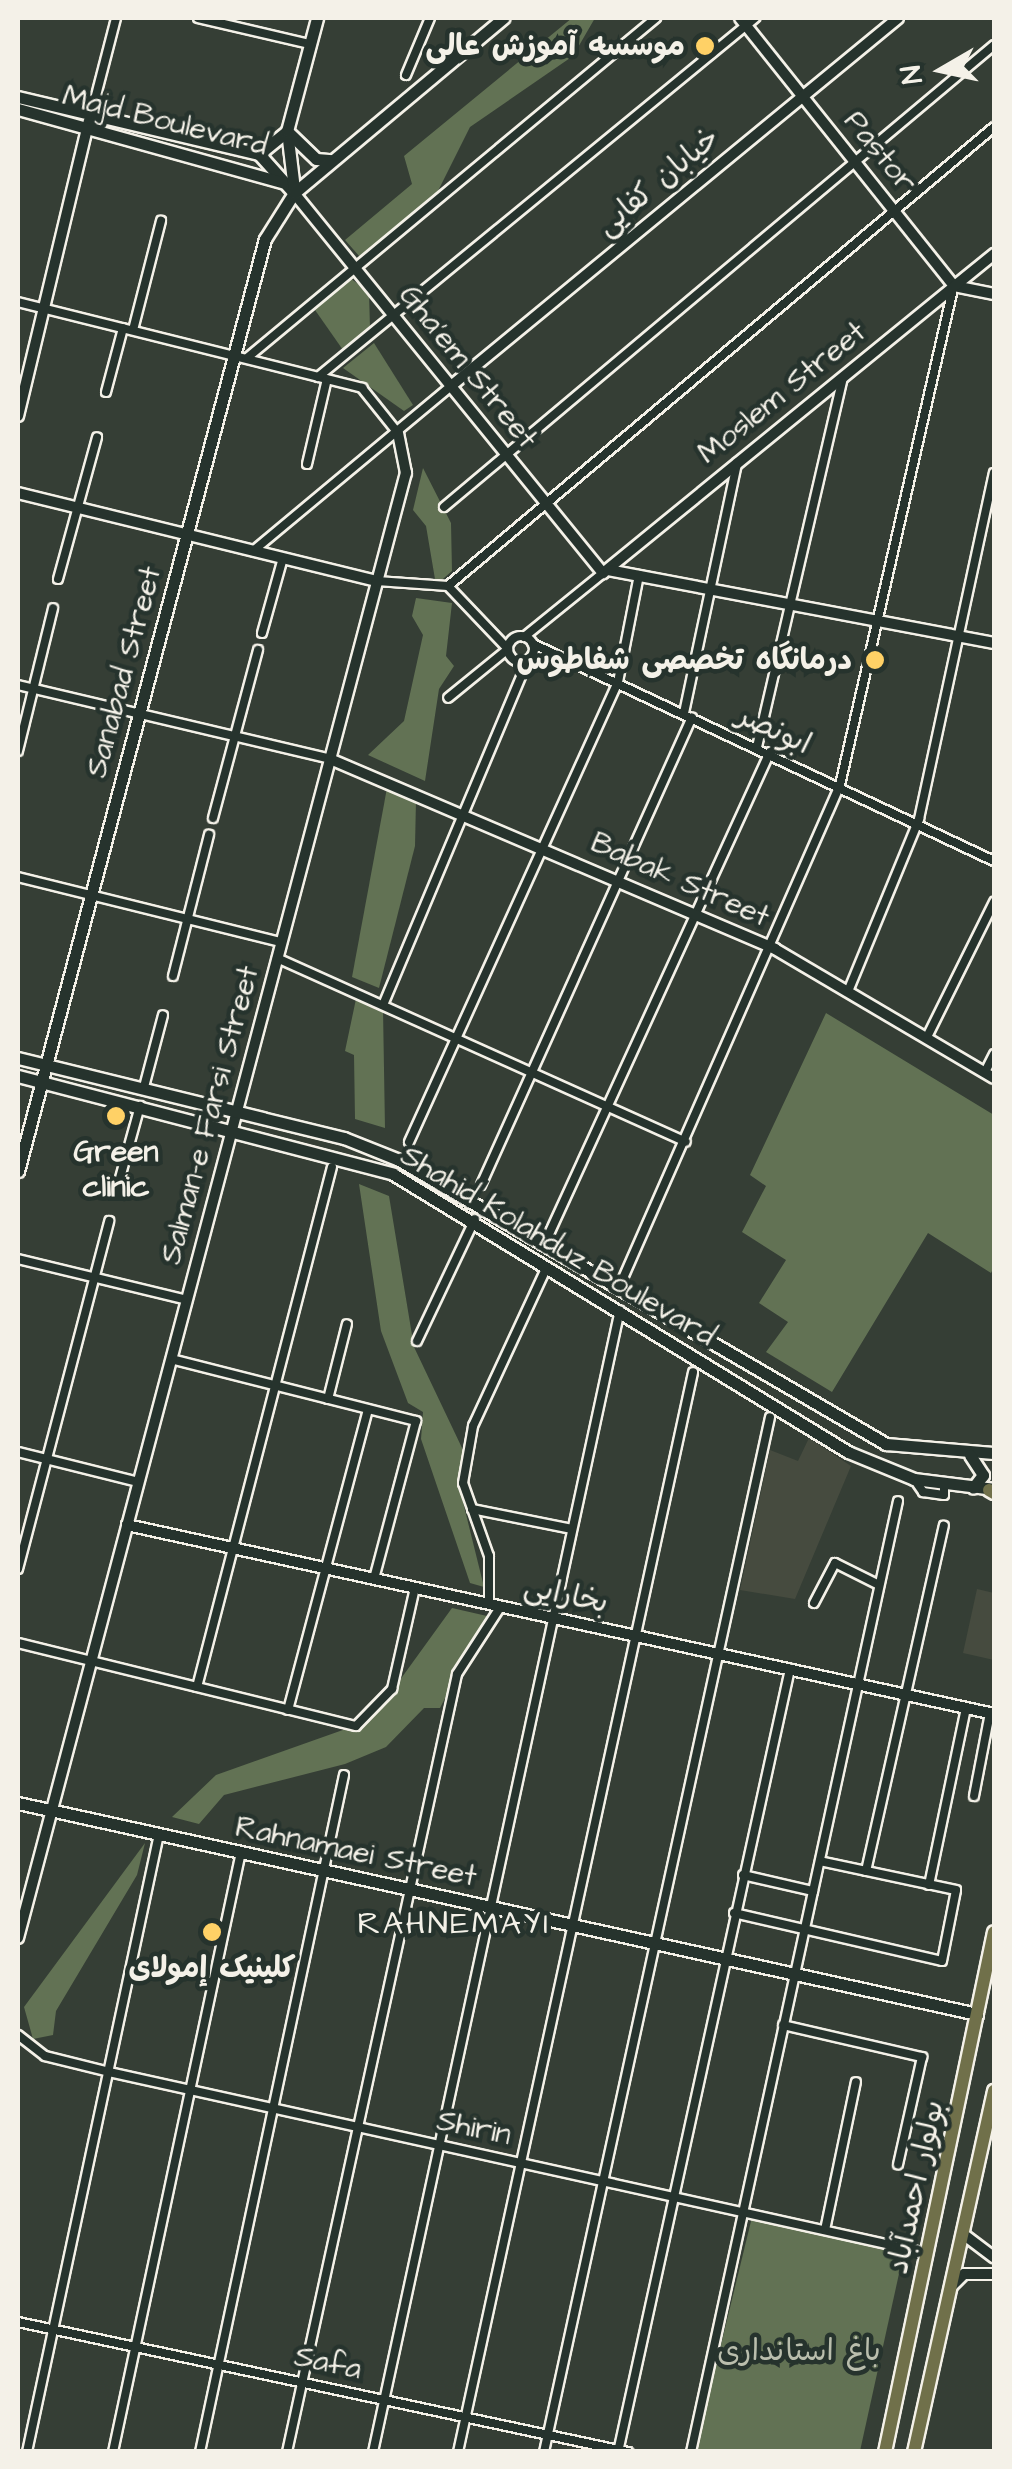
<!DOCTYPE html>
<meta charset="utf-8">
<style>
body{margin:0}
#map{position:relative;width:1012px;height:2469px;overflow:hidden;background:#353e35;font-family:"Architects Daughter","Playpen Sans Arabic",sans-serif}
div>[style]{position:absolute}
[style*='--x']{left:calc(var(--x)*1px);top:calc(var(--y)*1px);width:calc(var(--w)*1px);rotate:calc(var(--a)*1deg)}
.built>*{inset:0;background:#464b3f}
.green>*{inset:0;background:#627254}
.roads{filter:drop-shadow(2px 0 #f4f1e8) drop-shadow(-2px 0 #f4f1e8) drop-shadow(0 2px #f4f1e8) drop-shadow(0 -2px #f4f1e8)}
.minor>*{height:8px;margin:-4px;padding:0 4px;transform-origin:4px;border-radius:4px;background:#26332d}
.minor>.ring{margin:-4px;padding:0;box-sizing:content-box;background:none;border:8px solid #26332d;border-radius:50%}
.tertiary>*{height:10px;margin:-5px;padding:0 5px;transform-origin:5px;border-radius:5px;background:#26332d}
.secondary>*{height:11px;margin:-5.5px;padding:0 5.5px;transform-origin:5.5px;border-radius:5.5px;background:#26332d}
.primary>*{height:12px;margin:-6px;padding:0 6px;transform-origin:6px;border-radius:6px;background:#70704a}
.dots>*{width:28px;height:28px;translate:-50% -50%;box-sizing:border-box;border:5px solid #26332d;border-radius:50%}
span{translate:-50% -50%;white-space:nowrap;text-align:center;line-height:1.15;-webkit-text-stroke:9px #26332d;paint-order:stroke}
.poi-label{font-size:30px;color:#f4f1e8;font-weight:700}
.right{translate:-100% -50%;text-align:right}
.street-label{font-size:30px;color:#f4f1e8}
.park-label{font-size:30px;color:#babead}
.neighbourhood-label{font-size:32px;color:#f4f1e8;letter-spacing:2.5px}
.frame{position:absolute;inset:0;border:20px solid #f4f1e8;pointer-events:none}
.north{position:absolute;left:892px;top:20px;width:100px;height:100px;-webkit-text-stroke:8px #26332d;paint-order:stroke;rotate:261deg;font-size:28px;font-weight:700;line-height:40px;text-align:center;color:#f4f1e8}
.north::after{content:'';display:block;margin:auto;width:35px;height:45px;background:#f4f1e8;clip-path:polygon(50% 0,100% 100%,50% 72%,0 100%)}
</style>
<div id="map">
<div class="built">
<div style="clip-path:polygon(809px 1438px,851px 1466px,795px 1599px,740px 1590px,770px 1450px,798px 1461px)"></div>
<div style="clip-path:polygon(977px 1589px,994px 1593px,994px 1660px,963px 1653px)"></div>
</div>
<div class="green">
<div style="clip-path:polygon(572px 18px,595px 18px,573px 56px,470px 127px,435px 197px,360px 257px,345px 240px,412px 184px,404px 156px)"></div>
<div style="clip-path:polygon(350px 278px,369px 292px,370px 328px,343px 350px,315px 310px)"></div>
<div style="clip-path:polygon(374px 343px,413px 405px,404px 411px,343px 368px)"></div>
<div style="clip-path:polygon(423px 468px,451px 523px,452px 571px,436px 585px,426px 526px,413px 510px)"></div>
<div style="clip-path:polygon(416px 598px,452px 603px,446px 656px,454px 666px,439px 689px,425px 781px,368px 755px,404px 721px,423px 635px,412px 616px)"></div>
<div style="clip-path:polygon(387px 788px,416px 800px,415px 846px,379px 988px,352px 977px)"></div>
<div style="clip-path:polygon(356px 999px,383px 1009px,385px 1128px,355px 1119px,354px 1055px,345px 1051px)"></div>
<div style="clip-path:polygon(826px 1013px,994px 1115px,994px 1267px,991px 1273px,928px 1233px,832px 1392px,766px 1352px,788px 1322px,759px 1303px,786px 1260px,742px 1232px,766px 1186px,750px 1175px)"></div>
<div style="clip-path:polygon(359px 1184px,389px 1196px,414px 1347px,463px 1450px,459px 1486px,484px 1587px,470px 1583px,421px 1439px,423px 1412px,408px 1403px,381px 1331px)"></div>
<div style="clip-path:polygon(452px 1608px,487px 1616px,440px 1708px,424px 1708px,386px 1747px,345px 1764px,224px 1795px,199px 1824px,172px 1817px,216px 1775px,371px 1720px)"></div>
<div style="clip-path:polygon(145px 1843px,137px 1875px,56px 2011px,53px 2035px,33px 2039px,24px 2007px)"></div>
<div style="clip-path:polygon(752px 2217px,904px 2251px,860px 2451px,695px 2452px)"></div>
</div>
<div class="roads">
<div class="minor">
<div style="--x:198;--y:18;--w:115;--a:13.1"></div>
<div style="--x:406;--y:75;--w:62;--a:-67.2"></div>
<div style="--x:91;--y:115;--w:100;--a:-75.5"></div>
<div style="--x:18;--y:302;--w:355;--a:14"></div>
<div style="--x:362;--y:388;--w:58;--a:51.3"></div>
<div style="--x:133;--y:330;--w:113;--a:-75.6"></div>
<div style="--x:247;--y:358;--w:532;--a:-39.74"></div>
<div style="--x:318;--y:377;--w:566;--a:-39.4"></div>
<div style="--x:106;--y:392;--w:66;--a:-75.1"></div>
<div style="--x:307;--y:464;--w:87;--a:-76.8"></div>
<div style="--x:444;--y:507;--w:718;--a:-40.03"></div>
<div style="--x:253;--y:551;--w:258;--a:-39.8"></div>
<div style="--x:58;--y:579;--w:147;--a:-74.6"></div>
<div style="--x:377;--y:581;--w:71;--a:4"></div>
<div style="--x:448;--y:586;--w:713;--a:-40.05"></div>
<div style="--x:448;--y:586;--w:87;--a:46.4"></div>
<div style="--x:508;--y:649;--w:77;--a:140.8"></div>
<div style="--x:262;--y:633;--w:78;--a:-74.4"></div>
<div class="ring" style="left:508px;top:636px;width:18px;height:18px"></div>
<div style="--x:524;--y:637;--w:102;--a:-39"></div>
<div style="--x:533;--y:644;--w:510;--a:25.21"></div>
<div style="--x:18;--y:685;--w:321;--a:13.3"></div>
<div style="--x:684;--y:713;--w:256;--a:-78"></div>
<div style="--x:757;--y:747;--w:379;--a:-76.9"></div>
<div style="--x:18;--y:751;--w:147;--a:-76.2"></div>
<div style="--x:213;--y:818;--w:174;--a:-75"></div>
<div style="--x:18;--y:877;--w:271;--a:13.9"></div>
<div style="--x:277;--y:958;--w:448;--a:24.2"></div>
<div style="--x:173;--y:976;--w:146;--a:-75.7"></div>
<div style="--x:849;--y:989;--w:184;--a:-67.6"></div>
<div style="--x:919;--y:819;--w:354;--a:-77.8"></div>
<div style="--x:383;--y:1005;--w:374;--a:-67.2"></div>
<div style="--x:927;--y:1037;--w:151;--a:-63.6"></div>
<div style="--x:985;--y:1072;--w:20;--a:-63"></div>
<div style="--x:144;--y:1087;--w:74;--a:-75.2"></div>
<div style="--x:409;--y:1142;--w:505;--a:-65.57"></div>
<div style="--x:618;--y:682;--w:109;--a:-78.9"></div>
<div style="--x:120;--y:1178;--w:75;--a:-74.5"></div>
<div style="--x:481;--y:1185;--w:513;--a:-65.73"></div>
<div style="--x:549;--y:1234;--w:530;--a:-65.37"></div>
<div style="--x:18;--y:1259;--w:174;--a:13.6"></div>
<div style="--x:620;--y:1285;--w:546;--a:-66.25"></div>
<div style="--x:840;--y:785;--w:509;--a:-77.17"></div>
<div style="--x:417;--y:1341;--w:135;--a:-64.6"></div>
<div style="--x:171;--y:1359;--w:253;--a:14.2"></div>
<div style="--x:416;--y:1421;--w:163;--a:104.9"></div>
<div style="--x:328;--y:1399;--w:77;--a:-75.8"></div>
<div style="--x:18;--y:1452;--w:124;--a:14"></div>
<div style="--x:914;--y:1479;--w:16;--a:55"></div>
<div style="--x:923;--y:1492;--w:21;--a:8"></div>
<div style="--x:944;--y:1495;--w:9;--a:-90"></div>
<div style="--x:472;--y:1509;--w:102;--a:11.3"></div>
<div style="--x:18;--y:1569;--w:360;--a:-75.3"></div>
<div style="--x:814;--y:1603;--w:45;--a:-62.3"></div>
<div style="--x:835;--y:1563;--w:49;--a:26.6"></div>
<div style="--x:489;--y:1604;--w:48;--a:-90"></div>
<div style="--x:489;--y:1556;--w:77;--a:-109.6"></div>
<div style="--x:463;--y:1483;--w:58;--a:-80"></div>
<div style="--x:473;--y:1426;--w:169;--a:-65.1"></div>
<div style="--x:18;--y:1643;--w:348;--a:13.8"></div>
<div style="--x:356;--y:1726;--w:52;--a:-45.8"></div>
<div style="--x:392;--y:1689;--w:104;--a:-77.2"></div>
<div style="--x:197;--y:1687;--w:537;--a:-75.45"></div>
<div style="--x:288;--y:1710;--w:311;--a:-75.1"></div>
<div style="--x:974;--y:1796;--w:85;--a:-79.1"></div>
<div style="--x:866;--y:1871;--w:354;--a:-77.3"></div>
<div style="--x:743;--y:1875;--w:72;--a:12.9"></div>
<div style="--x:929;--y:1885;--w:181;--a:-78.2"></div>
<div style="--x:734;--y:1913;--w:213;--a:13"></div>
<div style="--x:942;--y:1961;--w:72;--a:-78.8"></div>
<div style="--x:956;--y:1890;--w:139;--a:-168"></div>
<div style="--x:783;--y:2025;--w:143;--a:13"></div>
<div style="--x:922;--y:2057;--w:110;--a:102.6"></div>
<div style="--x:18;--y:2035;--w:34;--a:38"></div>
<div style="--x:45;--y:2056;--w:66;--a:14"></div>
<div style="--x:109;--y:2072;--w:838;--a:12.48"></div>
<div style="--x:825;--y:2230;--w:151;--a:-78.2"></div>
<div style="--x:18;--y:2322;--w:624;--a:12.03"></div>
<div style="--x:27;--y:2452;--w:632;--a:-77.94"></div>
<div style="--x:113;--y:2452;--w:614;--a:-77.96"></div>
<div style="--x:200;--y:2452;--w:692;--a:-77.99"></div>
<div style="--x:287;--y:2452;--w:796;--a:-77.67"></div>
<div style="--x:457;--y:1674;--w:81;--a:-57.1"></div>
<div style="--x:373;--y:2452;--w:1168;--a:-77.8"></div>
<div style="--x:458;--y:2452;--w:1105;--a:-77.72"></div>
<div style="--x:544;--y:2452;--w:1059;--a:-77.68"></div>
<div style="--x:618;--y:2452;--w:802;--a:-77.61"></div>
<div style="--x:691;--y:2452;--w:973;--a:-77.72"></div>
</div>
<div class="tertiary">
<div style="--x:740;--y:18;--w:343;--a:51.4"></div>
<div style="--x:954;--y:286;--w:41;--a:11.3"></div>
<div style="--x:294;--y:193;--w:490;--a:50.9"></div>
<div style="--x:603;--y:573;--w:505;--a:-39.21"></div>
<div style="--x:451;--y:386;--w:579;--a:-39.46"></div>
<div style="--x:18;--y:416;--w:303;--a:-76.5"></div>
<div style="--x:18;--y:493;--w:370;--a:13.8"></div>
<div style="--x:608;--y:570;--w:393;--a:10.7"></div>
<div style="--x:330;--y:759;--w:484;--a:23.1"></div>
<div style="--x:775;--y:949;--w:254;--a:30.5"></div>
<div style="--x:127;--y:1525;--w:887;--a:12.3"></div>
<div style="--x:18;--y:1938;--w:1516;--a:-75.17"></div>
<div style="--x:406;--y:473;--w:41;--a:-101.3"></div>
<div style="--x:963;--y:2234;--w:39;--a:37"></div>
<div style="--x:952;--y:2286;--w:17;--a:-45"></div>
<div style="--x:964;--y:2274;--w:30;--a:0"></div>
</div>
<div class="secondary">
<div style="--x:18;--y:97;--w:248;--a:13.3"></div>
<div style="--x:259;--y:154;--w:52;--a:48.1"></div>
<div style="--x:18;--y:109;--w:274;--a:15.5"></div>
<div style="--x:287;--y:131;--w:58;--a:83.1"></div>
<div style="--x:287;--y:131;--w:40;--a:44"></div>
<div style="--x:316;--y:159;--w:16;--a:4"></div>
<div style="--x:259;--y:154;--w:36;--a:-39"></div>
<div style="--x:287;--y:131;--w:117;--a:-75.1"></div>
<div style="--x:18;--y:1058;--w:336;--a:13.8"></div>
<div style="--x:344;--y:1138;--w:59;--a:21.8"></div>
<div style="--x:399;--y:1160;--w:564;--a:30.25"></div>
<div style="--x:886;--y:1444;--w:108;--a:4.8"></div>
<div style="--x:18;--y:1076;--w:388;--a:14.6"></div>
<div style="--x:393;--y:1174;--w:533;--a:31.42"></div>
<div style="--x:848;--y:1452;--w:71;--a:22.2"></div>
<div style="--x:914;--y:1479;--w:81;--a:7.1"></div>
<div style="--x:18;--y:1171;--w:964;--a:-75.16"></div>
<div style="--x:265;--y:239;--w:54;--a:-57.8"></div>
<div style="--x:294;--y:193;--w:273;--a:-39.9"></div>
<div style="--x:970;--y:1455;--w:24;--a:57"></div>
<div style="--x:983;--y:1475;--w:16;--a:128"></div>
<div style="--x:18;--y:1803;--w:982;--a:12.41"></div>
</div>
<div class="primary">
<div style="--x:989;--y:1490;--w:6;--a:31"></div>
<div style="--x:885;--y:2452;--w:531;--a:-78.16"></div>
<div style="--x:914;--y:2452;--w:370;--a:-77.5"></div>
</div>
</div>
<div class="dots">
<div style="left:705px;top:46px;background:#ffd166"></div>
<div style="left:875px;top:660px;background:#ffd166"></div>
<div style="left:116px;top:1116px;background:#ffd166"></div>
<div style="left:212px;top:1932px;background:#ffd166"></div>
</div>
<div class="poi-label">
<span class="right" style="left:685px;top:46px">موسسه آموزش عالی</span>
<span class="right" style="left:852px;top:660px">درمانگاه تخصصی شفاطوس</span>
<span style="left:116px;top:1169px">Green<br>clinic</span>
<span style="left:212px;top:1968px">کلینیک إمولای</span>
</div>
<div class="street-label">
<span style="left:165px;top:121px;rotate:14deg">Majd Boulevard</span>
<span style="left:880px;top:152px;rotate:51deg">Pastor</span>
<span style="left:658px;top:182px;rotate:-40deg">خیابان کفایی</span>
<span style="left:468px;top:367px;rotate:51deg">Gha'em Street</span>
<span style="left:782px;top:393px;rotate:-39deg">Moslem Street</span>
<span style="left:124px;top:672px;rotate:-75deg">Sanabad Street</span>
<span style="left:774px;top:730px;rotate:25deg">ابونصر</span>
<span style="left:680px;top:880px;rotate:24deg">Babak Street</span>
<span style="left:210px;top:1115px;rotate:-75deg">Salman-e Farsi Street</span>
<span style="left:558px;top:1246px;rotate:31deg">Shahid Kolahduz Boulevard</span>
<span style="left:566px;top:1595px;rotate:12deg">بخارایی</span>
<span style="left:356px;top:1852px;rotate:12deg">Rahnamaei Street</span>
<span style="left:474px;top:2128px;rotate:12deg">Shirin</span>
<span style="left:916px;top:2187px;rotate:-78deg">بولوار احمدآباد</span>
<span style="left:328px;top:2363px;rotate:12deg">Safa</span>
</div>
<div class="park-label">
<span style="left:799px;top:2351px">باغ استانداری</span>
</div>
<div class="neighbourhood-label">
<span style="left:454px;top:1924px">RAHNEMAYI</span>
</div>
<div class="frame"></div>
<div class="north">N</div>
</div>
